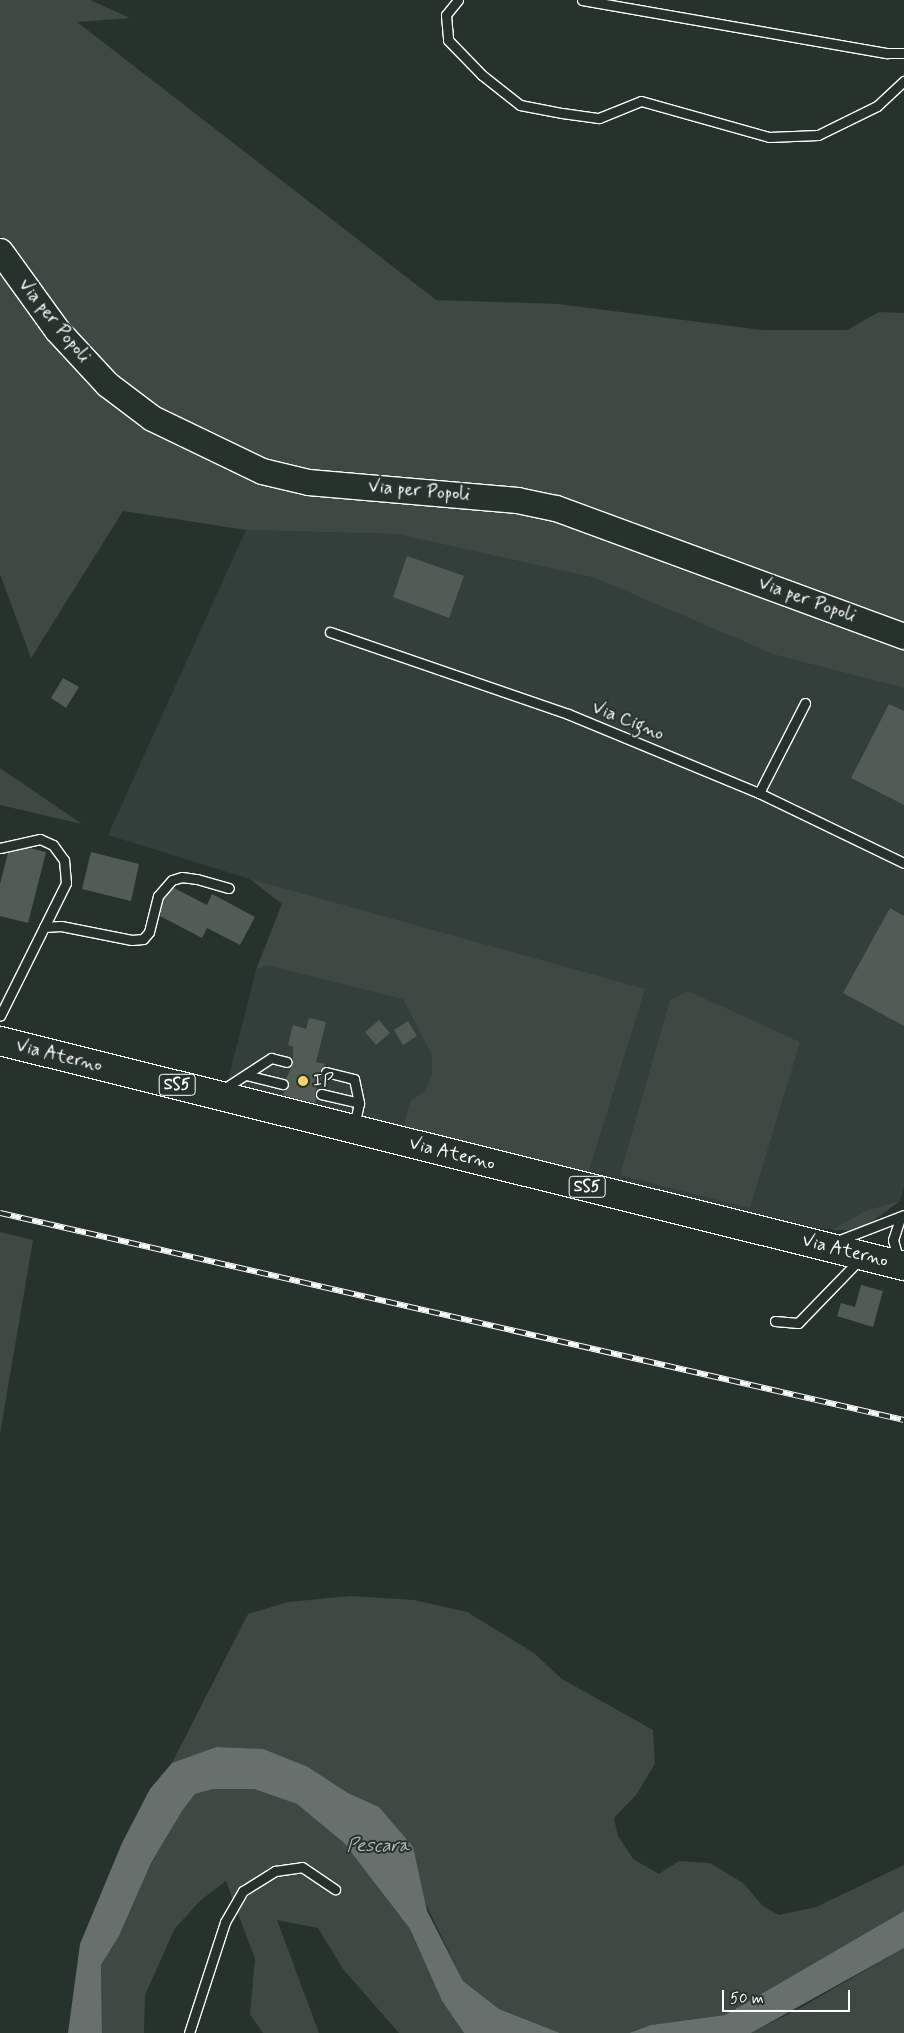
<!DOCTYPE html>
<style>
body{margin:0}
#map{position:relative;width:904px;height:2033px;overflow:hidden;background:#26332d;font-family:Mynerve,sans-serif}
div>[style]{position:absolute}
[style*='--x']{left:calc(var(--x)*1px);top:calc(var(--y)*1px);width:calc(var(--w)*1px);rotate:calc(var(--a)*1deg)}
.built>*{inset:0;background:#333f3a}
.green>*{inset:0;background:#3e4944}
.water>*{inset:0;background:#67706c}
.building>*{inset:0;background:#515c57}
.roads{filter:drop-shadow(1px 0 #fff) drop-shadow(-1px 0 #fff) drop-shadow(0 1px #fff) drop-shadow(0 -1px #fff)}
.service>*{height:9px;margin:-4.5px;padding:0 4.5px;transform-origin:4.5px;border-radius:4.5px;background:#26332d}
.secondary>*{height:25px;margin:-12.5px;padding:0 12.5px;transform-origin:12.5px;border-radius:12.5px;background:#26332d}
.primary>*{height:28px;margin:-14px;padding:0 14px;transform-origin:14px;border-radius:14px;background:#26332d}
.rail>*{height:5.5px;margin-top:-2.75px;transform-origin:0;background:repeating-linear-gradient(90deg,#26332d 0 11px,#fff 0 22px);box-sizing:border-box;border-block:1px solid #fff}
.dots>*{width:14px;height:14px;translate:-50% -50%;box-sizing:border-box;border:2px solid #26332d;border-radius:50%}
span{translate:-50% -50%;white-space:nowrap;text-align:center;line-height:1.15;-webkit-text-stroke:4px #26332d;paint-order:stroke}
.shield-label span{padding:1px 4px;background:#26332d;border:1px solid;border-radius:4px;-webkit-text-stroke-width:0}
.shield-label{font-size:16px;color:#fff;font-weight:700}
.street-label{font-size:18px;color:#fff}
.poi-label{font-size:18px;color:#fff}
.left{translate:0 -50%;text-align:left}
.water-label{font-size:19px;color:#b3b8b6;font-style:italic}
.scale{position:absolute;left:722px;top:1990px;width:128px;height:22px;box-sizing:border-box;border:2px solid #fff;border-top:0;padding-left:6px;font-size:15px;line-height:18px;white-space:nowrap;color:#fff;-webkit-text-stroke:4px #26332d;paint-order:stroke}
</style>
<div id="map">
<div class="built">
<div style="clip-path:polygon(246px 530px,396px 534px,595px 578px,775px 655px,904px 688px,904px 1187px,900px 1201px,863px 1226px,849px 1230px,816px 1228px,227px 1084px,256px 970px,282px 904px,250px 879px,108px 835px)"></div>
</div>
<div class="green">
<div style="clip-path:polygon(0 0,90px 0,130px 18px,77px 22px,436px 300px,558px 304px,762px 330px,847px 330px,879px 312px,904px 313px,904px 626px,646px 531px,265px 463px,157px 410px,84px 348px,0 236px)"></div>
<div style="clip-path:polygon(0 267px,188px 447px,423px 500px,554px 517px,904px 646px,904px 688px,775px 655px,595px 578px,396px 534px,246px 530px,123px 511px,31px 658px,0 574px)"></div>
<div style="clip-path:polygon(0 768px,38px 794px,82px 824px,0 805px)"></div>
<div style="clip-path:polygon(250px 879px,645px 989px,588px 1174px,403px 1129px,410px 1101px,425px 1091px,432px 1074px,432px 1055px,403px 999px,266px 965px,256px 970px,282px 904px)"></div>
<div style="clip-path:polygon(688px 991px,800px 1042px,750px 1208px,620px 1175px,670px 1000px)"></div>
<div style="clip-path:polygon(900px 1201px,870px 1223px,849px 1230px,832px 1230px,865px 1211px)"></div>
<div style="clip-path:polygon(0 1232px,33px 1240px,0 1434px)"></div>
<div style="clip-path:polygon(351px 1596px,414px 1600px,467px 1612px,534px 1653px,562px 1679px,653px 1730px,655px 1764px,636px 1795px,614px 1818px,618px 1836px,633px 1859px,659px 1874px,679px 1861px,710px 1863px,743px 1883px,763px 1906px,779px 1915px,816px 1907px,904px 1865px,904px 1911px,725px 2015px,651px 2025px,629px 2033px,560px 2033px,499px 2009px,463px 1981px,379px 1807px,348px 1793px,308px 1767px,216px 1747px,172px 1763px,248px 1614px,288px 1602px)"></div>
<div style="clip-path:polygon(213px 1789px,254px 1789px,297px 1804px,344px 1843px,410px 1929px,442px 2001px,464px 2033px,399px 2033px,343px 1969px,318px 1928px,277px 1920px,319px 2033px,263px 2033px,250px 2014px,255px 1959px,226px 1881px,201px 1900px,175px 1928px,145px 1995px,144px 2033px,102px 2033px,101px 1965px,119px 1936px,151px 1863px,182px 1811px,195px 1794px)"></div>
<div style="clip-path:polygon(904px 1948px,904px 2033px,751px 2033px,802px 2007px)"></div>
</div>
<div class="water">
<div style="clip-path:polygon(216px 1747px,263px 1749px,308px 1767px,348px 1793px,379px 1807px,413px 1847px,427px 1911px,463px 1981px,499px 2009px,560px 2033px,464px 2033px,442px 2001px,410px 1929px,344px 1843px,297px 1804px,254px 1789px,213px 1789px,195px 1794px,182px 1811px,151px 1863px,119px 1936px,101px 1965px,102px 2033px,68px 2033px,80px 1944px,122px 1843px,150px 1789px,172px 1763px)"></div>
<div style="clip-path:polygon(904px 1911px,904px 1948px,751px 2033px,629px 2033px,651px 2025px,725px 2015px)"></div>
</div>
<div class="building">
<div style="clip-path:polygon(407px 556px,464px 576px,449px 618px,393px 597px)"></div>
<div style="clip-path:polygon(63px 678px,79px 687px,66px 708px,51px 698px)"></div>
<div style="clip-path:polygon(889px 704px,904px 711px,904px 805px,851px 778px)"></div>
<div style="clip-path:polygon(29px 848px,46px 852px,28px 923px,0 916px,0 884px,8px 853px)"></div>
<div style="clip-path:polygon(91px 852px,139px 864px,131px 901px,82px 889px)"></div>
<div style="clip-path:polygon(174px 888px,207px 905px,212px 894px,255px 917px,240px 945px,207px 928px,202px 938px,160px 916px,163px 900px)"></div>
<div style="clip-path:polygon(890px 908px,904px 916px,904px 1026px,843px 993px)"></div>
<div style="clip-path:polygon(309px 1018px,326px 1022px,316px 1062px,325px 1064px,320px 1071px,322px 1077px,315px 1092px,316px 1103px,282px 1095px,289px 1086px,286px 1079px,293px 1063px,293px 1047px,288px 1045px,293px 1025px,306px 1029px)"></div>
<div style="clip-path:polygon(379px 1020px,390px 1033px,376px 1045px,365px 1032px)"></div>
<div style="clip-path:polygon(408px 1021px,417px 1036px,403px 1045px,394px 1030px)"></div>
<div style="clip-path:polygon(861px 1285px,883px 1291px,873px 1327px,837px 1316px,841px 1303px,855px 1307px)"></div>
</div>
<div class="roads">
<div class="service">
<div style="--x:458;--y:0;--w:19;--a:129"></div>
<div style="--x:446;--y:15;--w:25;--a:85"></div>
<div style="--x:448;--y:40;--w:49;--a:45.8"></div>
<div style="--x:482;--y:75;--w:48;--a:38.3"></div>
<div style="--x:520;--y:105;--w:43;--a:10.8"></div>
<div style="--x:562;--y:113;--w:37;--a:8"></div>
<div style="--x:599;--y:118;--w:45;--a:-22"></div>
<div style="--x:641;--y:101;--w:133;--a:15.7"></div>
<div style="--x:769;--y:137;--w:49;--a:-2.3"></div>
<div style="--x:818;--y:135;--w:66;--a:-26.2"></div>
<div style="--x:877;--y:106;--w:37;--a:-43"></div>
<div style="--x:582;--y:0;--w:310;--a:9.9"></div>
<div style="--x:887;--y:53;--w:17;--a:0"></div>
<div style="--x:330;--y:632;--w:252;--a:19"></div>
<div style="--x:568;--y:714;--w:207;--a:22.5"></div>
<div style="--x:759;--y:793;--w:161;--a:25.8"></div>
<div style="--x:759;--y:793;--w:101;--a:-62.9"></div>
<div style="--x:0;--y:848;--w:41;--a:-12.7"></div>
<div style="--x:40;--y:839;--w:14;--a:25"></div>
<div style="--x:53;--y:845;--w:19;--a:54"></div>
<div style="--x:64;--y:860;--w:23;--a:85"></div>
<div style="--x:66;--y:883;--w:148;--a:116.4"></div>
<div style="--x:44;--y:927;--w:17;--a:-3"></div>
<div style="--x:61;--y:926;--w:72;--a:11.2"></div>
<div style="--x:132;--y:940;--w:11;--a:-5"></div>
<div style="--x:143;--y:939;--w:9;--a:-49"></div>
<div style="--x:149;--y:932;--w:37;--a:-76"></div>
<div style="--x:158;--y:896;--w:21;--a:-49"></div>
<div style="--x:172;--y:880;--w:10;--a:-17"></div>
<div style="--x:182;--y:877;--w:15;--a:8"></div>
<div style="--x:197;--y:879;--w:33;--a:16"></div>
<div style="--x:326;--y:1072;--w:29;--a:14"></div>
<div style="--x:354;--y:1079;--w:25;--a:78"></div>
<div style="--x:359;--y:1103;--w:24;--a:102"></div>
<div style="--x:246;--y:1075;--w:38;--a:14"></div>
<div style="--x:222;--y:1090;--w:59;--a:-33.1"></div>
<div style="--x:271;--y:1058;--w:16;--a:14"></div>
<div style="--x:321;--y:1094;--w:39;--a:13"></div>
<div style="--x:837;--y:1241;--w:72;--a:-21.2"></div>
<div style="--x:899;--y:1261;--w:22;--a:-106"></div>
<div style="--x:893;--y:1240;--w:23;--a:-72"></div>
<div style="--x:775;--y:1321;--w:23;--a:5"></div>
<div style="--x:798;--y:1323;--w:89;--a:-45.9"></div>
<div style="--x:189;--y:2033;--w:117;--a:-72"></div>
<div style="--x:225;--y:1922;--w:36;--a:-60"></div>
<div style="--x:243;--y:1891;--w:38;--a:-32"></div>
<div style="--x:275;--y:1871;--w:27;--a:-8"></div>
<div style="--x:302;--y:1867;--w:40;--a:34"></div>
</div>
<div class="secondary">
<div style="--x:0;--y:251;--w:97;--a:54.2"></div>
<div style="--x:57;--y:330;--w:74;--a:47.2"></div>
<div style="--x:107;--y:384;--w:56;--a:37.1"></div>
<div style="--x:152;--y:418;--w:122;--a:25.7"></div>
<div style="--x:262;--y:471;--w:47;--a:13.4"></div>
<div style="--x:308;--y:482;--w:210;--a:4.9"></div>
<div style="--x:517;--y:500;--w:40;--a:12"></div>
<div style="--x:556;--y:508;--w:371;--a:20.2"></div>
</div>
<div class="primary">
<div style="--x:0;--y:1041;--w:932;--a:13.98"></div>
</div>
</div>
<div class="rail">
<div style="--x:0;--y:1213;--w:927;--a:12.9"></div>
</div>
<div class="dots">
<div style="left:303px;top:1081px;background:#ffd166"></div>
</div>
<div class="shield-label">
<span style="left:177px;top:1085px">SS5</span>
<span style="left:587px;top:1187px">SS5</span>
</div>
<div class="street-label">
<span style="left:54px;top:321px;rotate:51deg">Via per Popoli</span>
<span style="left:419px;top:491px;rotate:5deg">Via per Popoli</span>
<span style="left:807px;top:600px;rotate:20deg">Via per Popoli</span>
<span style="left:628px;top:721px;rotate:22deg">Via Cigno</span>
<span style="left:59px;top:1056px;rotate:14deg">Via Aterno</span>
<span style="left:452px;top:1154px;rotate:14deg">Via Aterno</span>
<span style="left:845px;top:1251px;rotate:14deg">Via Aterno</span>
</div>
<div class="poi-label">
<span class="left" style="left:313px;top:1081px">IP</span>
</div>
<div class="water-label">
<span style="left:378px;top:1846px">Pescara</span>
</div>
<div class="scale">50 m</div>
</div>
